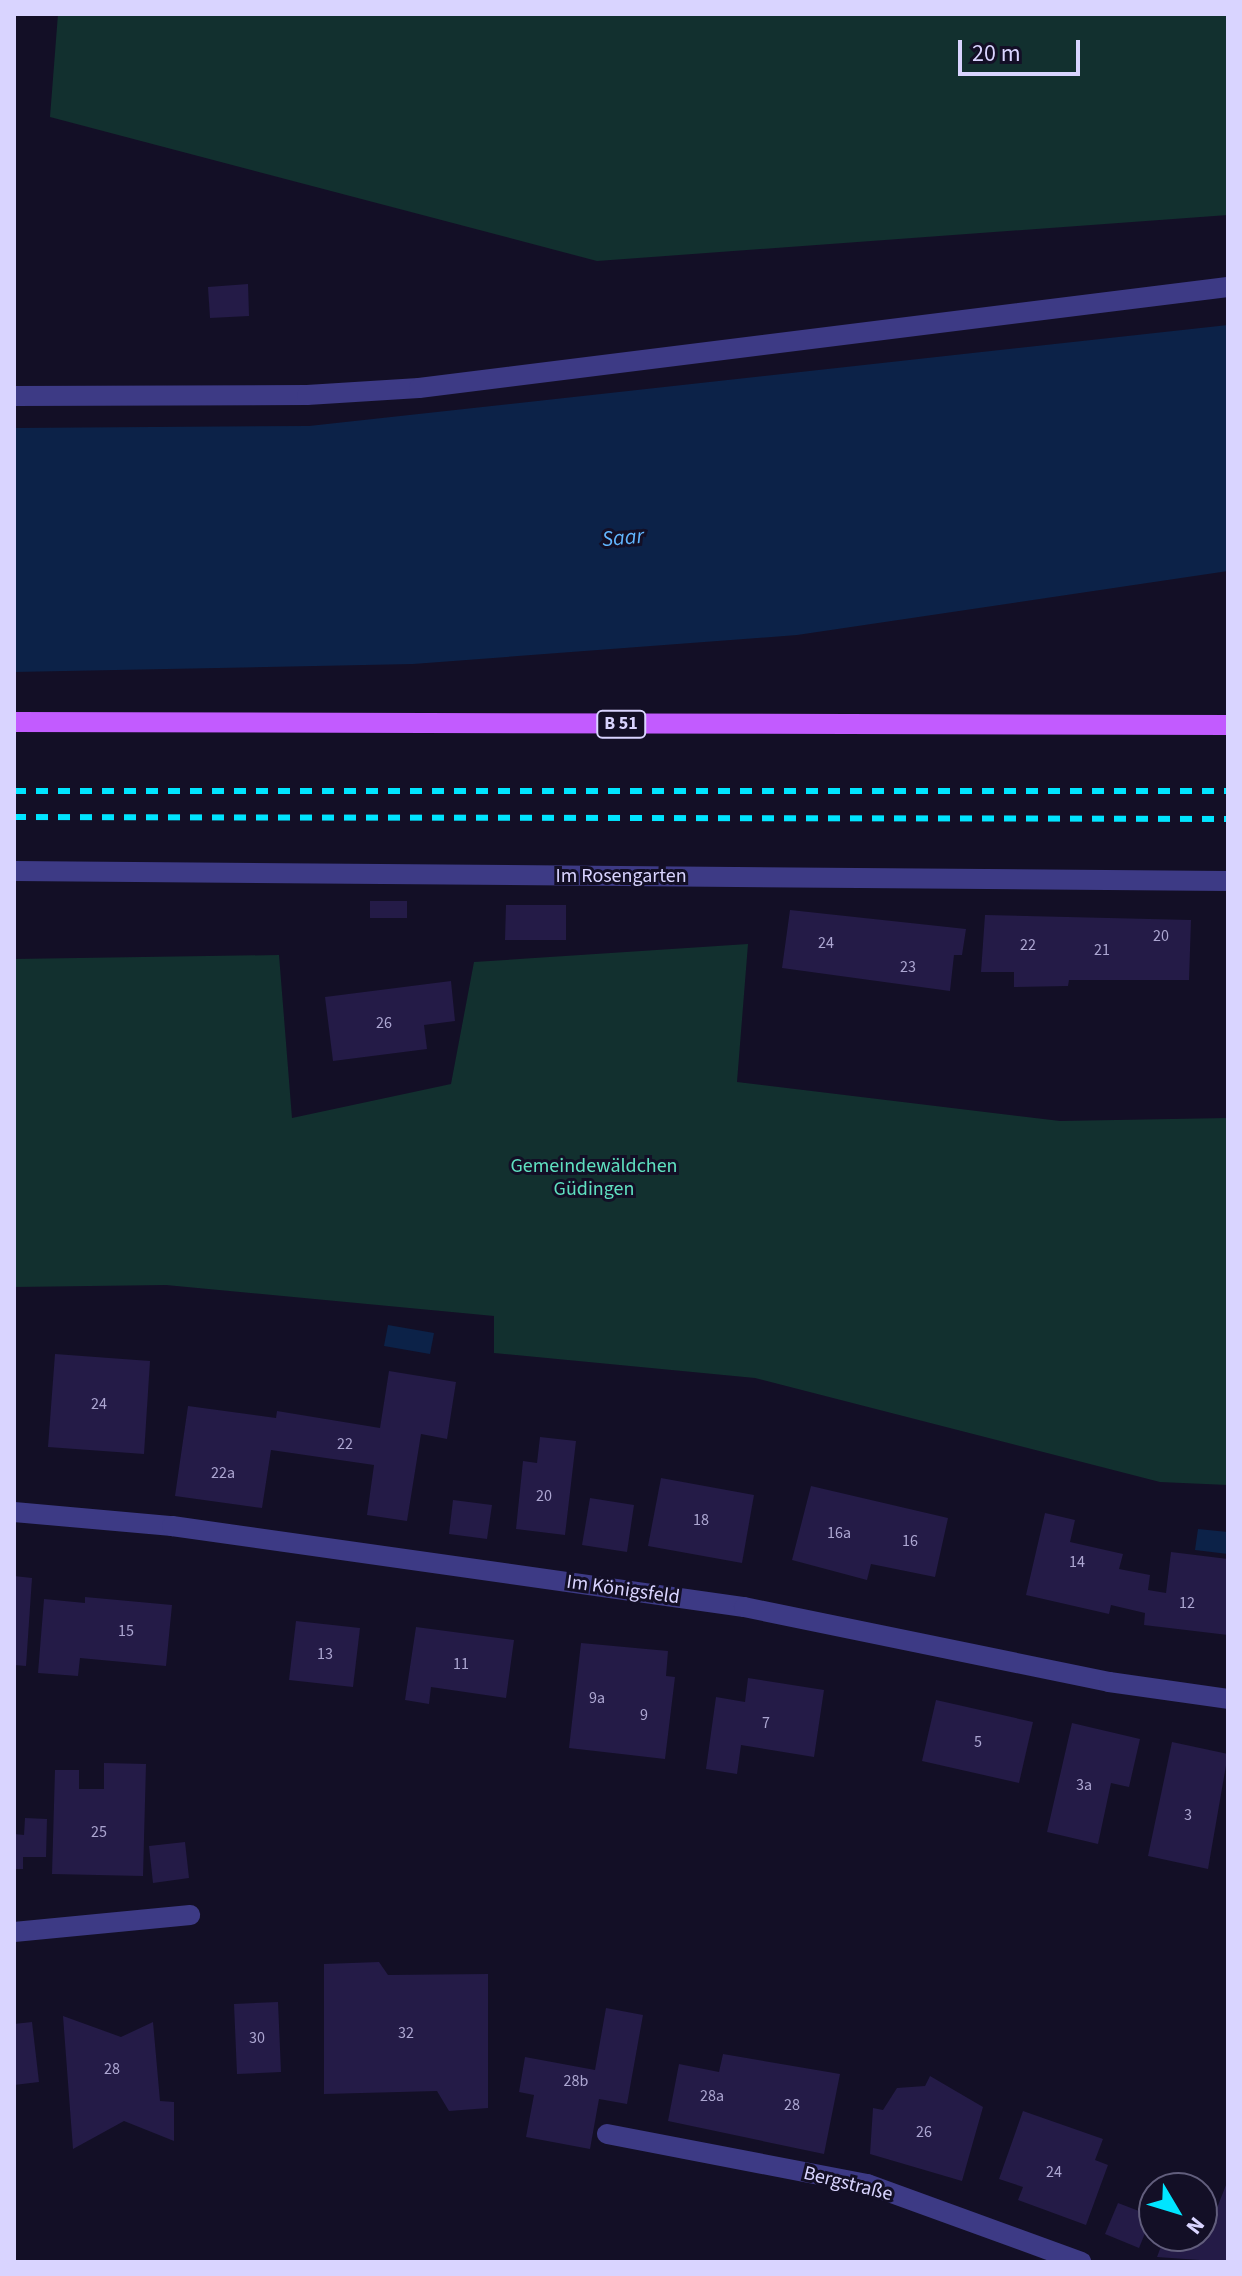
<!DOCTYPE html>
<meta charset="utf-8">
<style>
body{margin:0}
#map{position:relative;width:1242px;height:2276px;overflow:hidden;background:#130f26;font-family:"Source Sans 3",sans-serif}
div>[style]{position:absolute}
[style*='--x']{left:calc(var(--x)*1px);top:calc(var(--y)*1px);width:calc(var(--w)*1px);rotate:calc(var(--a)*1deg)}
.green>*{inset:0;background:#12302f}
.water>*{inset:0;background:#0c2248}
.building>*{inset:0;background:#241b47}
.minor>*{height:20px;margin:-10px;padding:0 10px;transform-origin:10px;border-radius:10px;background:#3d3a85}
.major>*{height:20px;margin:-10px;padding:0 10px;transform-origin:10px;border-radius:10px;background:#c25bff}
.rail>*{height:6px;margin-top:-3px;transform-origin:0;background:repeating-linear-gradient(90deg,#00e5ff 0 12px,transparent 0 22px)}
span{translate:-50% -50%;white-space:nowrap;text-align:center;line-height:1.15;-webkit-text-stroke:6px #130f26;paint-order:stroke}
.number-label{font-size:16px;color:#aca6d1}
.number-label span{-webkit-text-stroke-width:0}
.shield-label span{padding:2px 6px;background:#130f26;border:2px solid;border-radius:6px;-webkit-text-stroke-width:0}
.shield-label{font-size:18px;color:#d9d4ff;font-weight:700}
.street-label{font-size:20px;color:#d9d4ff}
.park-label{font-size:20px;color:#5fe0c0}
.water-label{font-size:22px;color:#62b6ff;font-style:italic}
.frame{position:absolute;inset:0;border:16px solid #d9d4ff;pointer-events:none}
.north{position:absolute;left:1138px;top:2172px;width:80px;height:80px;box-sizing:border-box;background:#130f26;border:2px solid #625e7d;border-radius:50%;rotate:128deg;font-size:22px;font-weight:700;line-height:32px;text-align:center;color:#d9d4ff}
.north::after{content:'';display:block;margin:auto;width:28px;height:36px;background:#00e5ff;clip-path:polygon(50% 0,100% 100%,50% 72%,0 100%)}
.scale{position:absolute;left:958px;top:40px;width:122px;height:36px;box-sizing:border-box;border:4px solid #d9d4ff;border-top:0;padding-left:10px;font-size:24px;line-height:28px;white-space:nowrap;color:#d9d4ff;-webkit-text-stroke:6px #130f26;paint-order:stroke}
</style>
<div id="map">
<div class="green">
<div style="clip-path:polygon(58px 14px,1228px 14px,1228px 215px,597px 261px,50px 117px)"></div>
<div style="clip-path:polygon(748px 944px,737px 1082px,1060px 1121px,1228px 1118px,1228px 1485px,1160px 1482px,755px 1378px,494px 1353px,494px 1316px,166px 1285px,14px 1287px,14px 959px,279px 955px,292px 1118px,451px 1084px,474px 962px)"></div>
</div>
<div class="water">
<div style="clip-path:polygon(1228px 325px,1228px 571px,797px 635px,413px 664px,14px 672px,14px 428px,309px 426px)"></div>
<div style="clip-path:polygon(388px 1325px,434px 1333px,430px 1354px,384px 1346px)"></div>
<div style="clip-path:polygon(1198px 1529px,1228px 1532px,1228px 1554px,1195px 1550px)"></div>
</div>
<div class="building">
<div style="clip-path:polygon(248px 284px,249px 316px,210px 318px,208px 287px)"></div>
<div style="clip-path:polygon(370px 901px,407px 901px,407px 918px,370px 918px)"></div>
<div style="clip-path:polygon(506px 905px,566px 905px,566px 940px,505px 940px)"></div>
<div style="clip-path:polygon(790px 910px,966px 929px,962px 955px,954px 955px,950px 991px,782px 968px)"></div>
<div style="clip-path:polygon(985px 915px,1191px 920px,1189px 980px,1069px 980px,1068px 986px,1014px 987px,1014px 972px,981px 972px)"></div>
<div style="clip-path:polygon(451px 981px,455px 1021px,424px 1025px,427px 1049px,333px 1061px,325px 997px)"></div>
<div style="clip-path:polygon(55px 1354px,150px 1361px,144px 1454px,48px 1447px)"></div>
<div style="clip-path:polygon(389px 1371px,456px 1382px,447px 1439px,421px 1434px,407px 1521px,367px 1515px,374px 1465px,271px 1450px,262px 1508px,175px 1496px,188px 1406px,276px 1418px,277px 1411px,380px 1428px)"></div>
<div style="clip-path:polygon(540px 1437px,576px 1441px,565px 1535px,516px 1529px,523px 1461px,537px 1463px)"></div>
<div style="clip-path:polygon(661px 1478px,754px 1495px,742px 1563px,648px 1546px)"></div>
<div style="clip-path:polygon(811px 1486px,948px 1518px,935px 1577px,871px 1564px,867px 1580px,792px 1560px)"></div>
<div style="clip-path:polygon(590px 1498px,634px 1505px,627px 1552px,582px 1545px)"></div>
<div style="clip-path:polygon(453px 1500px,492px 1505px,487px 1539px,449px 1534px)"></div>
<div style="clip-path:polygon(1045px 1513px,1075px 1520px,1070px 1542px,1123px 1554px,1119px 1569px,1150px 1575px,1148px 1590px,1166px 1593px,1171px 1552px,1228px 1559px,1228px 1635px,1144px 1625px,1145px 1613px,1111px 1605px,1109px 1614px,1026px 1595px)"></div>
<div style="clip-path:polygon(14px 1576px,32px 1578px,26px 1666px,14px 1665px)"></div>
<div style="clip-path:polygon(85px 1597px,172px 1605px,166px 1666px,80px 1658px,78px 1676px,38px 1673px,44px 1599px,85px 1603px)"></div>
<div style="clip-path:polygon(296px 1621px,360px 1628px,353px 1687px,289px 1680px)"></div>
<div style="clip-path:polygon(416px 1627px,514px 1640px,506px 1698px,431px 1687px,429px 1704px,405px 1700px)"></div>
<div style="clip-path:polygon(581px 1643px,668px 1651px,666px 1676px,675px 1677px,665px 1759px,569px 1748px)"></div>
<div style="clip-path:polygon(748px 1678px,824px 1690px,814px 1757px,741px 1745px,737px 1774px,706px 1769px,716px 1697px,745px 1702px)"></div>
<div style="clip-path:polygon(936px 1700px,1033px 1722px,1019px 1783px,922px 1761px)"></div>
<div style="clip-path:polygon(1072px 1723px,1140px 1739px,1129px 1787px,1111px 1783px,1098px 1844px,1047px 1832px)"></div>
<div style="clip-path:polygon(1172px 1742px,1228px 1754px,1208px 1869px,1148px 1856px)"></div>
<div style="clip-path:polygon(104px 1763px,146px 1764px,143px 1876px,52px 1874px,55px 1770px,79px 1770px,79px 1789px,104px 1789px)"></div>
<div style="clip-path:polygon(25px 1818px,47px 1819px,46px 1857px,23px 1857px,23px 1869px,14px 1869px,14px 1834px,24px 1835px)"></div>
<div style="clip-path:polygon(185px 1842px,189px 1878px,153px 1883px,149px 1846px)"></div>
<div style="clip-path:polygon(379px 1962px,388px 1975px,488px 1974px,488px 2108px,449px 2111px,437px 2091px,324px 2094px,324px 1964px)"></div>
<div style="clip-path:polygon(278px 2002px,281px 2072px,237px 2074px,234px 2004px)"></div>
<div style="clip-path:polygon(606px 2008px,643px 2015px,627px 2104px,599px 2099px,590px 2149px,526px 2137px,534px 2095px,519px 2092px,525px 2057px,595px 2070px)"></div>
<div style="clip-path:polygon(63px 2016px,121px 2037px,153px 2022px,160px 2101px,174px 2102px,174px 2141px,124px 2121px,73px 2149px)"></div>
<div style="clip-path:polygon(32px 2022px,39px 2082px,14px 2085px,14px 2024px)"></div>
<div style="clip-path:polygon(723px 2054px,840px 2074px,824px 2154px,668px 2121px,679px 2064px,719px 2072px)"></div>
<div style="clip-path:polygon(930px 2076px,983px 2107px,962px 2181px,870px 2154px,873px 2108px,883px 2110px,897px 2088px,925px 2086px)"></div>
<div style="clip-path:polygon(1023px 2111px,1103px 2139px,1095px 2160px,1108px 2165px,1086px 2225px,1018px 2200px,1023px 2187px,999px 2179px)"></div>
<div style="clip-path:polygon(1228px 2180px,1228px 2262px,1157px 2257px,1165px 2236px,1202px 2236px,1202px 2214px,1213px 2218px)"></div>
<div style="clip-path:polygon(1118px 2203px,1152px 2216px,1139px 2248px,1105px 2234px)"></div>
</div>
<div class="minor">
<div style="--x:14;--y:396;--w:293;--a:-0.2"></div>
<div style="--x:307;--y:395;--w:112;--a:-3.6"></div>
<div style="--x:419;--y:388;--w:815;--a:-7.12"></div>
<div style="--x:14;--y:871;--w:1214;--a:0.47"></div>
<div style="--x:14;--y:1512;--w:159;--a:5.1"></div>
<div style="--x:172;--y:1526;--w:578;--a:8.06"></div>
<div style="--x:744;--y:1607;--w:373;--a:11.6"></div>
<div style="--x:1109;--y:1682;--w:120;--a:8.1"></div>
<div style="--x:14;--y:1932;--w:177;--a:-5.5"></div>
<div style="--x:607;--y:2134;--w:265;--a:10.9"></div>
<div style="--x:867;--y:2184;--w:228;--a:20"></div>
</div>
<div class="major">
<div style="--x:14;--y:722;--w:1214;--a:0.14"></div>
</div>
<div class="rail">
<div style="--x:14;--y:791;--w:1214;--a:0"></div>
<div style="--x:14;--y:817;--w:1214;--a:0.09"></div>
</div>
<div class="number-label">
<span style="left:1161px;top:936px">20</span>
<span style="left:826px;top:943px">24</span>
<span style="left:1028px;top:945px">22</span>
<span style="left:1102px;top:950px">21</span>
<span style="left:908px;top:967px">23</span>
<span style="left:384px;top:1023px">26</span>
<span style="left:99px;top:1404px">24</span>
<span style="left:345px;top:1444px">22</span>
<span style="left:223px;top:1473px">22a</span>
<span style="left:544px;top:1496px">20</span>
<span style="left:701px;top:1520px">18</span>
<span style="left:839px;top:1533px">16a</span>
<span style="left:910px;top:1541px">16</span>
<span style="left:1077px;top:1562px">14</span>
<span style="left:1187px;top:1603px">12</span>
<span style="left:126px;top:1631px">15</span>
<span style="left:325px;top:1654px">13</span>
<span style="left:461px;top:1664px">11</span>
<span style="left:597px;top:1698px">9a</span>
<span style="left:644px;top:1715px">9</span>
<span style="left:766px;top:1723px">7</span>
<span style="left:978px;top:1742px">5</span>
<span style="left:1084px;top:1785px">3a</span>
<span style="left:1188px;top:1815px">3</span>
<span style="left:99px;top:1832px">25</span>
<span style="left:406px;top:2033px">32</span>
<span style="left:257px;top:2038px">30</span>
<span style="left:112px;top:2069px">28</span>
<span style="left:576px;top:2081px">28b</span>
<span style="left:712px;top:2096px">28a</span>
<span style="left:792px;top:2105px">28</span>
<span style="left:924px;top:2132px">26</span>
<span style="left:1054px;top:2172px">24</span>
</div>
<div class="shield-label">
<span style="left:621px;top:724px">B 51</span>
</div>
<div class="street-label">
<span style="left:621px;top:876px">Im Rosengarten</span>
<span style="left:623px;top:1590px;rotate:8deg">Im Königsfeld</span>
<span style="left:848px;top:2184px;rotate:14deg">Bergstraße</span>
</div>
<div class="park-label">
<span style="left:594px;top:1178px">Gemeindewäldchen<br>Güdingen</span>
</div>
<div class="water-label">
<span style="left:623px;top:538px;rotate:-5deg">Saar</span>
</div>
<div class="frame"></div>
<div class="north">N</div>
<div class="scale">20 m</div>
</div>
